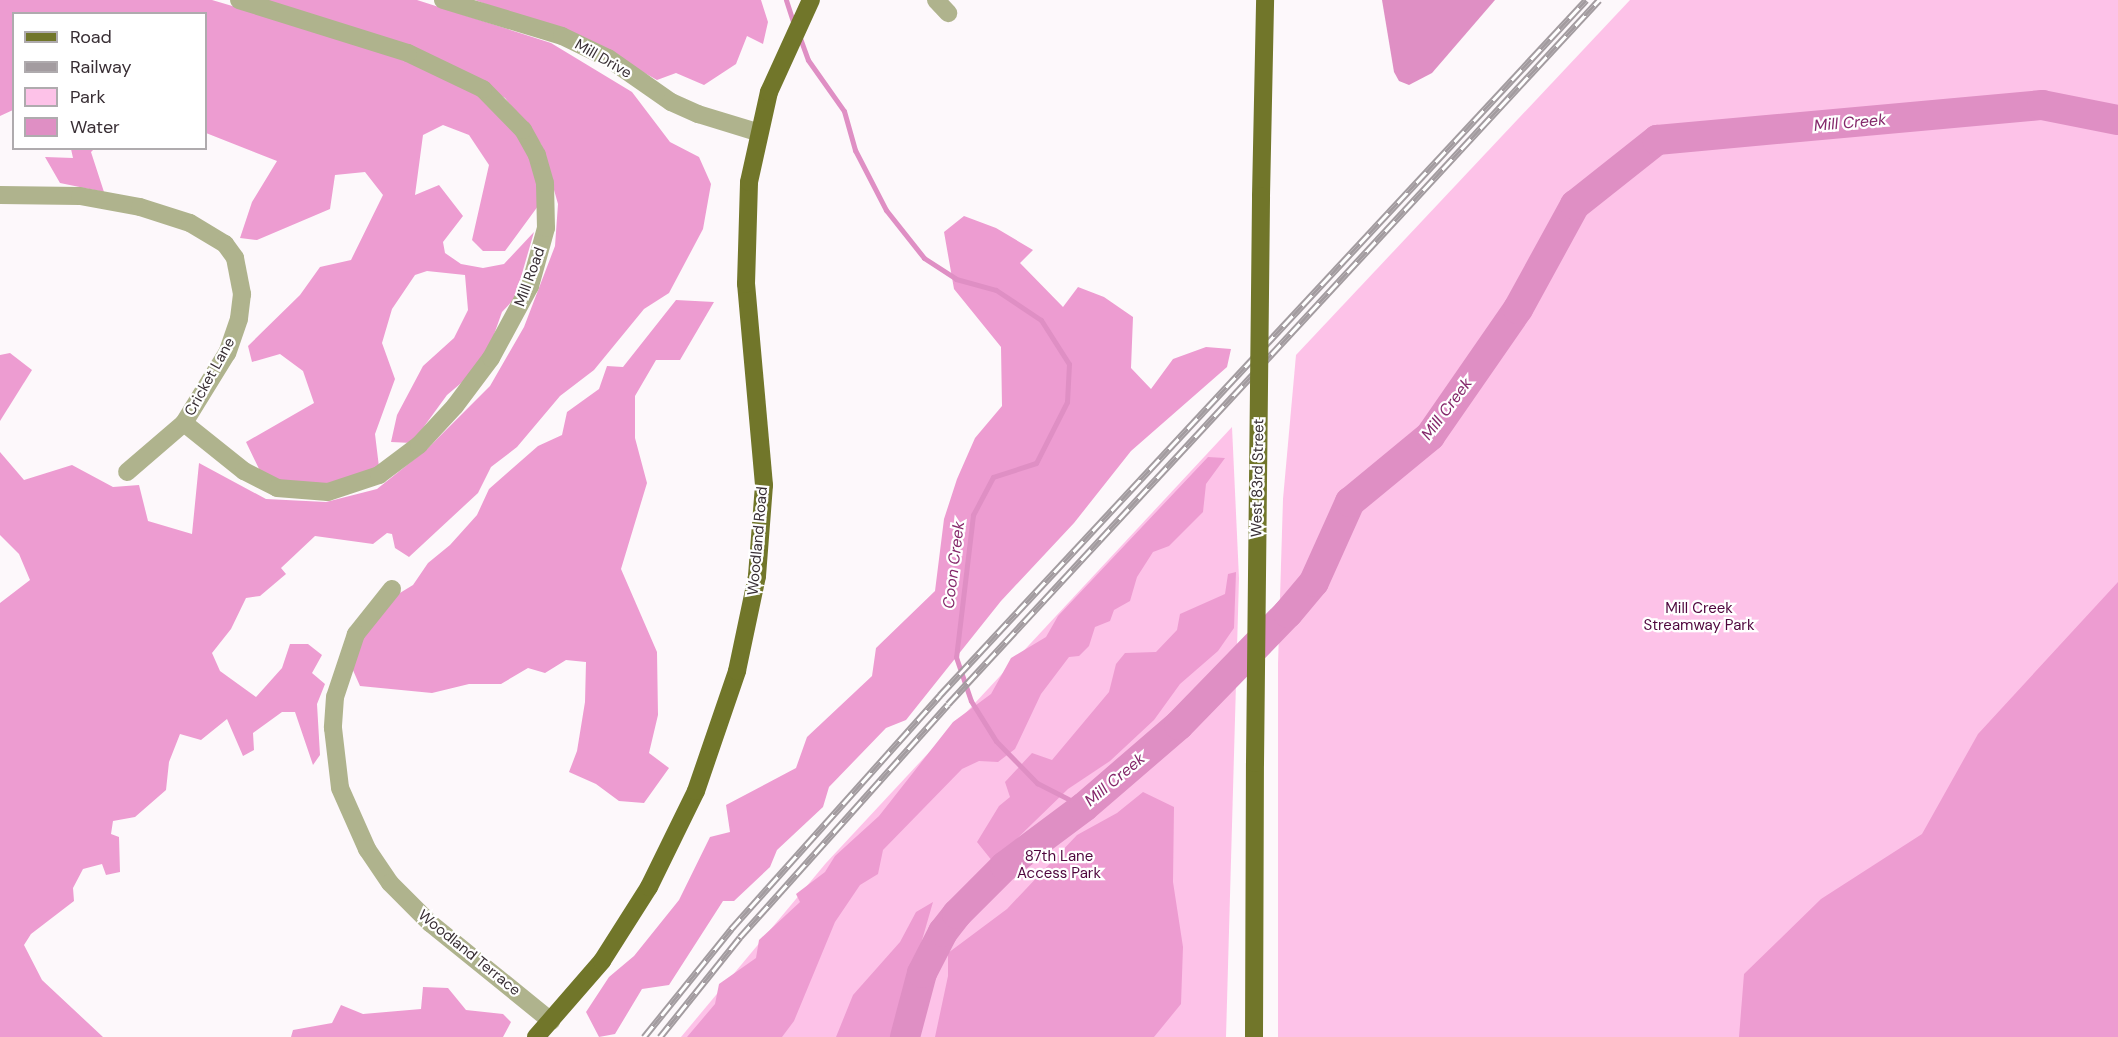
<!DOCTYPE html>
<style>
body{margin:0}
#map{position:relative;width:2118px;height:1037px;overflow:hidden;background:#fdf8fb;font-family:"DM Sans",sans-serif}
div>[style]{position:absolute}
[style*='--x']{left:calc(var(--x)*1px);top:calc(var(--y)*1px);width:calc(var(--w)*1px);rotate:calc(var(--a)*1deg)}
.green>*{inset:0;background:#fdc2e8}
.forest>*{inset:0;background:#ed9cd1}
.water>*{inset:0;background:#df8fc4}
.stream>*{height:5px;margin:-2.5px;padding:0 2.5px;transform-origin:2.5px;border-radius:2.5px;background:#df8fc4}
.river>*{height:30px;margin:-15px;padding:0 15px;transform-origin:15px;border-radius:15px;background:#df8fc4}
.minor>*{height:18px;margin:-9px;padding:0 9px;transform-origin:9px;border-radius:9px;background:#afb38d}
.major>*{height:18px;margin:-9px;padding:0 9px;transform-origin:9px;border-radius:9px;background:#71762a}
.rail>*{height:7px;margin-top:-3.5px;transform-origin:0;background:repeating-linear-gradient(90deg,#fff 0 14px,#a39ca0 0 28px);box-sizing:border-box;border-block:2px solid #a39ca0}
.major-bridge>*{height:18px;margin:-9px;padding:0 9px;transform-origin:9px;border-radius:9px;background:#71762a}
span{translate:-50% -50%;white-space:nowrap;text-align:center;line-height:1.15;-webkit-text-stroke:4.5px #fff;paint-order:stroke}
.street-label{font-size:15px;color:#382e34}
.park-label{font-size:15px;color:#4f073e}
.water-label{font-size:16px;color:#85296b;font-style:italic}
.legend{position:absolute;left:12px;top:12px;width:195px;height:138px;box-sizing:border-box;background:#fff;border:2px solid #afabae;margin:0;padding:8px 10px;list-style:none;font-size:18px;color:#382e34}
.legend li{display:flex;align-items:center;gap:12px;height:30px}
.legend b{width:30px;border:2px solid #afabae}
</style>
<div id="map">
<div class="green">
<div style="clip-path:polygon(1630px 0,2118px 0,2118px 1037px,1278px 1037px,1278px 664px,1283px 499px,1296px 355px)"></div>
<div style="clip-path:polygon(1232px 427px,1239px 578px,1226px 1037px,681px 1037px,826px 863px)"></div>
</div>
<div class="forest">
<div style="clip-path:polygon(0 0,212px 0,374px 48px,474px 90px,520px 135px,536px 169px,541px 202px,505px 251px,483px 251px,472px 240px,489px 165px,469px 135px,443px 125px,423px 135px,415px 195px,439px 185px,463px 216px,443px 242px,445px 253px,461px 264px,483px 268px,504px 264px,534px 232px,515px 298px,502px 312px,491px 343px,473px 373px,447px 395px,412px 443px,391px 442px,397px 415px,423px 366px,454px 338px,468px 310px,465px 275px,427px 271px,415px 275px,392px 309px,382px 343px,395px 379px,375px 434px,379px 467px,337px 484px,284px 486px,260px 471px,246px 442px,314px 403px,303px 371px,280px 354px,252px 362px,248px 346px,300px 295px,320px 267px,351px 260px,383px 195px,365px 172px,335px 175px,330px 209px,257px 240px,240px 238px,252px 202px,277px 161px,206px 133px,206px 14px,14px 14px,13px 110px,0 116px)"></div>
<div style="clip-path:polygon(264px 0,417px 0,551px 43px,632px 92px,670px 142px,699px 157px,711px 184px,703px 229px,669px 293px,644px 309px,594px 370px,560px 396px,517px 447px,491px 467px,478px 493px,409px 557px,395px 548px,392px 534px,387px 533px,373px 544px,315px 536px,281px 568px,286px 574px,260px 596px,246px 598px,231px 629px,212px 653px,220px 671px,256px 697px,282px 668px,290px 644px,308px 644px,322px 655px,312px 673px,325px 684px,317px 704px,320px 755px,313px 765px,295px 712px,282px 712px,253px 733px,254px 750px,243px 756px,227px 719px,201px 740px,180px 734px,169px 762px,166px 790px,135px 817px,113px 821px,111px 834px,119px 837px,120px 872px,106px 875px,102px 864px,83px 869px,73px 888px,74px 901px,31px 934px,24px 945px,42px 980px,103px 1037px,0 1037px,0 603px,30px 580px,19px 554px,0 535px,0 452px,24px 480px,72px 465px,113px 487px,139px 485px,148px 521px,192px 534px,199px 463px,266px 499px,326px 502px,377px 489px,426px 450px,490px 386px,524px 327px,555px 246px,558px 204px,541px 144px,505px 98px,429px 54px)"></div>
<div style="clip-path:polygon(475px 0,761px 0,768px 22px,763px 44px,747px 36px,736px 64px,704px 85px,676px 73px,657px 80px,595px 45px)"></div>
<div style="clip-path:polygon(71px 149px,94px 149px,91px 152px,104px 192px,60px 183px,45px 157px,73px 158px)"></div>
<div style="clip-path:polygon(964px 216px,996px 228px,1033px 250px,1020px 263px,1063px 307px,1078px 287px,1104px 297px,1133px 317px,1131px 368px,1151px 389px,1173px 359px,1206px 347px,1231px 349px,1227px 367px,1131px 451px,1074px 523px,1001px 601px,906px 720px,886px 728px,829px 787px,823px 807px,777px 850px,770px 867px,734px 901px,723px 901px,669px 985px,642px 989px,615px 1034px,599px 1037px,586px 1012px,609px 977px,634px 956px,679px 900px,710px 837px,730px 832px,726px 805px,796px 768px,807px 737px,872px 676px,876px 648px,935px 591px,944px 519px,957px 479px,975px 438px,1002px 406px,1001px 347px,954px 289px,944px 232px)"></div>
<div style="clip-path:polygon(676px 300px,714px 302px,680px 360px,656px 360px,635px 396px,635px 438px,647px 483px,621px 569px,657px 652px,658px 715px,649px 753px,669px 768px,644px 803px,619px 801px,596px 784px,569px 772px,577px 751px,585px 702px,586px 662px,566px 660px,545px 673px,528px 668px,501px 684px,469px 684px,432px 693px,360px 686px,352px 668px,364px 634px,390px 599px,413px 585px,428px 563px,450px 545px,477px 515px,489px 489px,538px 446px,562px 435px,567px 412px,599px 389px,607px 366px,623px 367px)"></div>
<div style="clip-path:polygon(10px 353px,32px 370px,0 421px,0 355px)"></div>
<div style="clip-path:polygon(1208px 457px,1225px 458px,1206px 484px,1203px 512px,1169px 546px,1153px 552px,1137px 577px,1130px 601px,1114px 610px,1110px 621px,1095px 627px,1089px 646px,1079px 656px,1069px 657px,1041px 694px,1015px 749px,998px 762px,979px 761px,962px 769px,883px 850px,878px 874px,860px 885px,835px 922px,794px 1021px,782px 1037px,687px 1037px,715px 1004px,719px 984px,756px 958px,759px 940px,800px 902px,796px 894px,825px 872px,835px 856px,879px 816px,953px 722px,991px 694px,1011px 658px,1046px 637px,1058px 616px)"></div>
<div style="clip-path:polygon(1236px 572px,1234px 628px,1218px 651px,1180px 684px,1154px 720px,1110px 761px,1068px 789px,993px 862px,977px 842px,999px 806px,1010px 797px,1005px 782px,1032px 753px,1052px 760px,1109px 692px,1116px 664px,1125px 653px,1156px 652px,1177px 630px,1180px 614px,1225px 594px,1228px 574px)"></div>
<div style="clip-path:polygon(2118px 582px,2118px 1037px,1739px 1037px,1744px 974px,1821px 899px,1922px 834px,1978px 734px)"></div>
<div style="clip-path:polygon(1143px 792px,1174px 807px,1173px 882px,1183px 947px,1181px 1004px,1154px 1037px,935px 1037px,948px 976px,948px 953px,1007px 909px,1077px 835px,1117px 813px)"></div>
<div style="clip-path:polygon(933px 902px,912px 975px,900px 1037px,836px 1037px,853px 995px,900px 942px,916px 912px)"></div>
<div style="clip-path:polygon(423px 987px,448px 988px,466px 1010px,503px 1014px,511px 1022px,503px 1037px,291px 1037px,293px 1030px,332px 1023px,341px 1005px,363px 1014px,421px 1009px)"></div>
</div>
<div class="water">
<div style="clip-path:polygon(1382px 0,1495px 0,1432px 73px,1409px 85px,1399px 81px,1394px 72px)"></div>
</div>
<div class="stream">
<div style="--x:786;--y:0;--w:25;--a:72"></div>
<div style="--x:800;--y:38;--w:23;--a:70"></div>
<div style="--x:808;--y:60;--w:62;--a:54.8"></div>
<div style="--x:844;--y:111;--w:41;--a:74.2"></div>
<div style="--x:855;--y:150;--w:68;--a:62.7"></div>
<div style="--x:886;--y:210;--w:61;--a:51.6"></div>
<div style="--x:924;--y:258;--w:38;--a:33"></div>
<div style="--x:956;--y:279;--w:41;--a:15.4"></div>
<div style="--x:996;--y:290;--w:54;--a:33.7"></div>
<div style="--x:1041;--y:320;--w:52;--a:57.5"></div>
<div style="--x:1069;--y:364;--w:38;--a:93"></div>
<div style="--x:1067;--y:402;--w:68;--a:116.9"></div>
<div style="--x:1036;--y:463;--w:45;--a:162"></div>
<div style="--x:993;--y:477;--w:43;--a:117.8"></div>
<div style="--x:973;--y:515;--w:143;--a:96.8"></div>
<div style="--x:956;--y:657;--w:46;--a:71.2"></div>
<div style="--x:971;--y:701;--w:47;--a:58"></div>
<div style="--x:996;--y:741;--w:59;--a:45.7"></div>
<div style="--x:1037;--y:783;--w:53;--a:27.1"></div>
</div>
<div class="river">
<div style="--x:905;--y:1037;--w:66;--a:-75.1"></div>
<div style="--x:922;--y:973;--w:46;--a:-62.9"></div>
<div style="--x:943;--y:932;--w:23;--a:-52"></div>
<div style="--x:957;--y:914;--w:68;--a:-45"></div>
<div style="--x:1005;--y:866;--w:99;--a:-36.8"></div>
<div style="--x:1084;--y:807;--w:125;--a:-40.8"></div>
<div style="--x:1179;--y:725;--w:156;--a:-45.8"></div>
<div style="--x:1288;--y:613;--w:40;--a:-50"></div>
<div style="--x:1314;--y:582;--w:88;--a:-65.8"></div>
<div style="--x:1350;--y:502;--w:104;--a:-39.5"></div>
<div style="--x:1430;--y:436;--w:155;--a:-55.3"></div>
<div style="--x:1518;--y:309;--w:119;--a:-61.3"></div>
<div style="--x:1575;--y:205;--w:105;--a:-38.4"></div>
<div style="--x:1657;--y:140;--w:387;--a:-5.2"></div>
<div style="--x:2042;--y:105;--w:77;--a:11.2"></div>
</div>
<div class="minor">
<div style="--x:443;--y:0;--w:124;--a:16.8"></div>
<div style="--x:562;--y:36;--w:51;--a:25.6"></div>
<div style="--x:608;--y:58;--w:77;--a:34.9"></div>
<div style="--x:671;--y:102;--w:30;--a:24"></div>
<div style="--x:698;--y:114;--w:62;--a:17"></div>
<div style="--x:936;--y:0;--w:18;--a:47"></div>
<div style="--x:0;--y:195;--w:80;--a:0.7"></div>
<div style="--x:80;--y:196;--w:61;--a:10.4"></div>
<div style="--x:140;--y:207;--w:52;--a:17.7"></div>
<div style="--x:190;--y:223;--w:41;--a:31"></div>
<div style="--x:225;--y:244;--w:17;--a:54"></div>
<div style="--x:235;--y:258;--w:37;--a:79"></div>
<div style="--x:242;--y:294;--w:25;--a:97"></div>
<div style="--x:239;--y:319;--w:36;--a:109"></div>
<div style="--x:227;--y:353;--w:82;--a:121.6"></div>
<div style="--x:184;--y:423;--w:75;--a:139.3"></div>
<div style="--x:184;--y:423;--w:77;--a:38.7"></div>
<div style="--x:244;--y:471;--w:37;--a:27"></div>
<div style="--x:277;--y:488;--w:51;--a:4.5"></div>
<div style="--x:328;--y:492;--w:54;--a:-18.4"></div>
<div style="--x:379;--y:475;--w:50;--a:-36.9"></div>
<div style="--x:419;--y:445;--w:53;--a:-47.3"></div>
<div style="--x:455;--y:406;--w:60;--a:-53.1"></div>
<div style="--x:491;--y:358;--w:82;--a:-61.6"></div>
<div style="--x:530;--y:286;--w:60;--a:-74.6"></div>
<div style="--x:546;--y:228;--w:45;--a:-91.3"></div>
<div style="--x:545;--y:183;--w:29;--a:-106"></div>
<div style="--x:537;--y:155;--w:29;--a:-119"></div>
<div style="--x:523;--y:130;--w:57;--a:-134.3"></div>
<div style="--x:483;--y:89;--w:83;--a:-154.4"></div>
<div style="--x:408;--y:53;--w:177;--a:-162.6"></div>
<div style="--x:392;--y:589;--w:58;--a:128.7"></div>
<div style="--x:356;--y:634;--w:66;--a:108.4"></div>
<div style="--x:335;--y:697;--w:31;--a:94"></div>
<div style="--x:333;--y:728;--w:60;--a:83.3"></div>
<div style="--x:340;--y:788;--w:67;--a:66.1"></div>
<div style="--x:367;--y:849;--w:41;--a:55.9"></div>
<div style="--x:390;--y:883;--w:57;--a:45"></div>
<div style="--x:430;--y:923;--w:156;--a:39"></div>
</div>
<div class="major">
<div style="--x:1261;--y:196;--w:196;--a:-88.8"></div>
<div style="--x:536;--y:1037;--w:101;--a:-49"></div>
<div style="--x:602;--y:961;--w:88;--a:-57.6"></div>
<div style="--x:649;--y:887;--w:107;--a:-63.9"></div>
<div style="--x:696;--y:791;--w:127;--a:-71.1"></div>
<div style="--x:737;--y:671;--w:97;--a:-78.1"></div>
<div style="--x:757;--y:576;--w:91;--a:-85.6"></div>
<div style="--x:764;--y:485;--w:202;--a:-95.1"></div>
<div style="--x:746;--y:284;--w:102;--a:-88.3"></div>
<div style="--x:749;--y:182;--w:92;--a:-77.5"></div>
<div style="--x:769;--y:92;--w:101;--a:-65.5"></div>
<div style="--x:1254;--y:1037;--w:274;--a:-89.8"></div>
</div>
<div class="rail">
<div style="--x:644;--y:1037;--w:139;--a:-51.1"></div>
<div style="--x:731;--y:929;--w:314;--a:-48.2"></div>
<div style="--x:940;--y:695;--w:949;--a:-47.09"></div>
<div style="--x:660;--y:1037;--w:128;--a:-51.3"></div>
<div style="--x:740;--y:937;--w:312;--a:-48.2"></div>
<div style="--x:948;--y:704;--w:959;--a:-47.24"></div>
</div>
<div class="major-bridge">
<div style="--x:1255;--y:763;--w:567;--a:-89.39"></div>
</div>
<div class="street-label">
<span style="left:603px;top:59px;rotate:30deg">Mill Drive</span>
<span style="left:530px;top:277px;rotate:-70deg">Mill Road</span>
<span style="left:210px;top:377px;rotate:-61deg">Cricket Lane</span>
<span style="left:1258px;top:478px;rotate:-89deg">West 83rd Street</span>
<span style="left:758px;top:541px;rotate:-85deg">Woodland Road</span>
<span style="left:469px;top:953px;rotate:39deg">Woodland Terrace</span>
</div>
<div class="park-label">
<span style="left:1699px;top:617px">Mill Creek<br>Streamway Park</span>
<span style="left:1059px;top:865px">87th Lane<br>Access Park</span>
</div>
<div class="water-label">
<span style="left:1850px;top:123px;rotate:-5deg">Mill Creek</span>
<span style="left:1447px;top:409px;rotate:-53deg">Mill Creek</span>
<span style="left:954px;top:565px;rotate:-83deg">Coon Creek</span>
<span style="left:1115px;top:780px;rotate:-40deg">Mill Creek</span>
</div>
<ul class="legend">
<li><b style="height:8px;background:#71762a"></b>Road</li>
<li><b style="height:8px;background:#a39ca0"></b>Railway</li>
<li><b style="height:16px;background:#fdc2e8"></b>Park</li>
<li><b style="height:16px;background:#df8fc4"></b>Water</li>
</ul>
</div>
